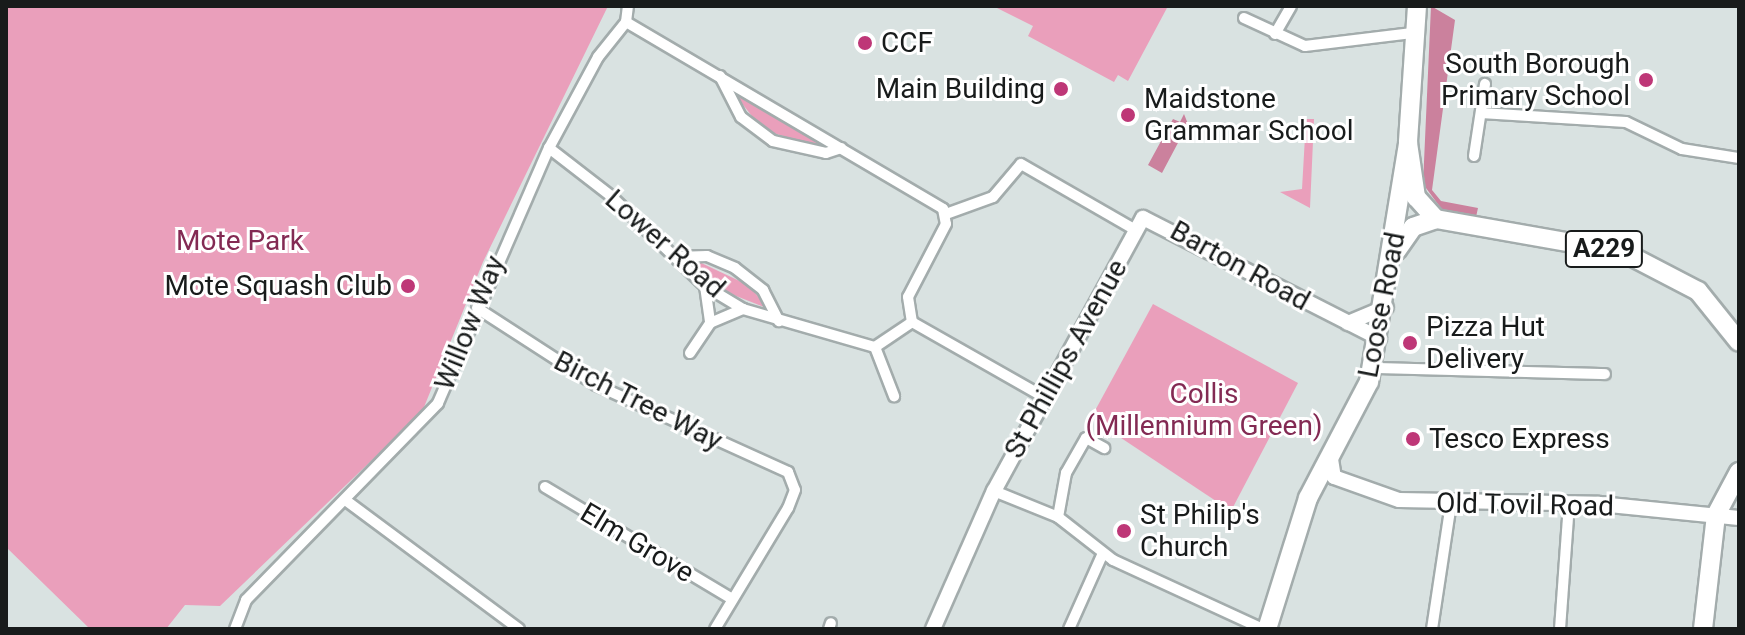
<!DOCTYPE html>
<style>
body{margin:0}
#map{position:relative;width:1745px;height:635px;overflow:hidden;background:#d9e2e1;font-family:Roboto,sans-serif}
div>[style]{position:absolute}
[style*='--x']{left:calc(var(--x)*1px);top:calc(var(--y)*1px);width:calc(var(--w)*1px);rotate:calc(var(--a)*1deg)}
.green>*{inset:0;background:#ea9fbb}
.forest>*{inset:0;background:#cb819d}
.roads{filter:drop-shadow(2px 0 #a3acac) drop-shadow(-2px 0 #a3acac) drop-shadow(0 2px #a3acac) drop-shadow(0 -2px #a3acac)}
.minor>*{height:10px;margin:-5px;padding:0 5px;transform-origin:5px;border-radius:5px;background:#fff}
.tertiary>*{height:14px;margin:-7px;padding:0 7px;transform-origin:7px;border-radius:7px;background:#fff}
.trunk>*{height:18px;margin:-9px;padding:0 9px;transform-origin:9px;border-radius:9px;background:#fff}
.dots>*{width:22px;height:22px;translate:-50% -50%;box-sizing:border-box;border:4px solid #fff;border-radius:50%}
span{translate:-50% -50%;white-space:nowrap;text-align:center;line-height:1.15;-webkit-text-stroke:6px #fff;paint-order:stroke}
.shield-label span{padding:2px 6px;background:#fff;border:2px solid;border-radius:6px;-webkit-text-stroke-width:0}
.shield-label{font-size:26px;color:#181b1b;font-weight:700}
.poi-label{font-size:28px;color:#181b1b}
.left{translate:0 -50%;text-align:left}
.right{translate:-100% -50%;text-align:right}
.park-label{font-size:28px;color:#832a53}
.street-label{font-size:28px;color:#181b1b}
.frame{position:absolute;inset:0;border:8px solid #181b1b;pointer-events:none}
</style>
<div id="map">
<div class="green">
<div style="clip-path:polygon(6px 6px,608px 6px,483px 262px,422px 412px,220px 606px,185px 605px,166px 629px,90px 629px,6px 547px)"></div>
<div style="clip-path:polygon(993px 6px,1168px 6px,1128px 81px,1118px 75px,1114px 82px,1028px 36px,1033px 26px)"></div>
<div style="clip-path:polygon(732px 91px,824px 144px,824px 148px,763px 130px)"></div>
<div style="clip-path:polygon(1306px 119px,1314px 119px,1310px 208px,1280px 192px,1302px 189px)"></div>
<div style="clip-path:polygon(695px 260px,748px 285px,769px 309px,721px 290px,695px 270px)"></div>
<div style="clip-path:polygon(1153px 304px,1298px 383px,1231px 511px,1091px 418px)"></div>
</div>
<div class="forest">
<div style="clip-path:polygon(1431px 6px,1455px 20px,1432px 190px,1441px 201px,1478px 208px,1476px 217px,1443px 211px,1423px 184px)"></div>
<div style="clip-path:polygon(1184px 114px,1188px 124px,1162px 173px,1148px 165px,1173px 119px,1180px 122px)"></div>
</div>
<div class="roads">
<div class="minor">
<div style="--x:1244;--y:18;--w:67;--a:24.7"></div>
<div style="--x:1305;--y:46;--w:108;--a:-6.9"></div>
<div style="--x:626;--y:22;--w:368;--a:30.5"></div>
<div style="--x:943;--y:209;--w:15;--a:79"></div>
<div style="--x:946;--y:224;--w:82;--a:117.5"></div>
<div style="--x:908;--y:297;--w:25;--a:81"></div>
<div style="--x:912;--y:322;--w:154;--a:29.6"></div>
<div style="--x:626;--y:22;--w:16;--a:-83"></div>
<div style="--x:1275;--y:34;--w:32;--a:-60"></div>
<div style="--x:720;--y:76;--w:46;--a:62.9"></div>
<div style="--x:741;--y:117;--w:40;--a:37"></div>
<div style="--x:773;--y:141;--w:54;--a:12.8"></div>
<div style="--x:826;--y:153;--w:16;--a:-18"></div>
<div style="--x:1481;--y:113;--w:145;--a:3.6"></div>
<div style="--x:1626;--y:122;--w:62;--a:25.7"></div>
<div style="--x:1682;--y:149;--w:58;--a:9"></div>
<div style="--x:549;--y:148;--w:78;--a:37.7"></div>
<div style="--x:611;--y:196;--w:130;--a:43.8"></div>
<div style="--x:705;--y:286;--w:44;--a:31.2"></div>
<div style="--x:743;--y:309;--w:137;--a:16.1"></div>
<div style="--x:875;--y:347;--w:45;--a:-34"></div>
<div style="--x:1474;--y:156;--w:73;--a:-81.3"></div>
<div style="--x:946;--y:214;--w:50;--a:-19.9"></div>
<div style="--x:993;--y:197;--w:43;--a:-49.7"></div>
<div style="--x:1021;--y:164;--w:133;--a:29.9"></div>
<div style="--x:675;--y:257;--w:32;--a:-2"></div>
<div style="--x:707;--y:256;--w:30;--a:23"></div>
<div style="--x:735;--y:268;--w:36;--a:38"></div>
<div style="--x:763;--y:290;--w:35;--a:63"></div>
<div style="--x:705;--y:286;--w:37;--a:82"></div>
<div style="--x:477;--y:308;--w:142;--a:32.9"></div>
<div style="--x:596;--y:385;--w:211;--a:24.4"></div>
<div style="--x:788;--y:472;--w:19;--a:69"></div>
<div style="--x:795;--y:490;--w:19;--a:111"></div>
<div style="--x:788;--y:508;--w:141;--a:121.1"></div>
<div style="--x:875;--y:347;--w:53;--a:68.8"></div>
<div style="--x:690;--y:353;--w:36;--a:-56"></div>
<div style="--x:710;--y:323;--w:36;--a:-23"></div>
<div style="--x:1373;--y:368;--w:232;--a:1.5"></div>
<div style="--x:545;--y:487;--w:214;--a:30.9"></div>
<div style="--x:994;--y:491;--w:69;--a:22.1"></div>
<div style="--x:1058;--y:517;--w:70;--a:38"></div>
<div style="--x:1113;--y:560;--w:165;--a:24.7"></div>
<div style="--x:348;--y:502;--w:213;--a:36.6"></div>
<div style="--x:1058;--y:517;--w:45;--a:-79.7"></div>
<div style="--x:1066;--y:473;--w:40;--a:-60.3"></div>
<div style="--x:1086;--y:438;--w:21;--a:29"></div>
<div style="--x:235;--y:629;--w:31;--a:-69"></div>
<div style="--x:246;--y:600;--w:275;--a:-45.7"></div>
<div style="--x:438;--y:403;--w:278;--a:-66.5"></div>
<div style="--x:549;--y:148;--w:103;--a:-61.7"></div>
<div style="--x:598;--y:57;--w:45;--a:-51.3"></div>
<div style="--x:829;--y:629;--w:6;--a:-72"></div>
<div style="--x:1069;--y:629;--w:83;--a:-65.9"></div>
<div style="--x:1432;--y:629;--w:127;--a:-81.4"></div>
<div style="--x:1560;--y:629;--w:126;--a:-85.9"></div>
</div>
<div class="tertiary">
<div style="--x:1348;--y:323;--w:41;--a:-22.8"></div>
<div style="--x:1331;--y:459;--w:18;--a:81"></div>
<div style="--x:1334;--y:477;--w:69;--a:19.5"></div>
<div style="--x:1399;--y:500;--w:200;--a:1.1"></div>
<div style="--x:1599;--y:504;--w:141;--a:5.7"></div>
<div style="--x:933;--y:629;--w:151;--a:-66.2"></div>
<div style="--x:994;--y:491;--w:311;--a:-61.4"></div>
<div style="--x:1143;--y:218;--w:265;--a:27"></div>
</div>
<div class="trunk">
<div style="--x:1417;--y:6;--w:137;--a:93.8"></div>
<div style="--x:1408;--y:143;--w:55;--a:81.6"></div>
<div style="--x:1416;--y:197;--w:30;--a:48"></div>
<div style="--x:1397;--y:250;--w:28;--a:-55"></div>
<div style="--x:1413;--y:227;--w:24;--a:-19"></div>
<div style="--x:1436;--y:219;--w:190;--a:10"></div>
<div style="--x:1623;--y:252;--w:85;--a:27.5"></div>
<div style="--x:1698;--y:291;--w:65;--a:51.2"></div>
<div style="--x:1267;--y:629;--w:137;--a:-72.6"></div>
<div style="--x:1308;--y:498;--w:131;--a:-62.3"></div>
<div style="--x:1369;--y:382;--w:242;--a:-80.7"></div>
<div style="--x:1703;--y:629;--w:115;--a:-83.5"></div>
<div style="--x:1716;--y:515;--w:49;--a:-61.9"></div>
</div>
</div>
<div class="dots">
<div style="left:865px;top:43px;background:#be3777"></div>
<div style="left:1646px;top:80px;background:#be3777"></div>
<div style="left:1061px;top:89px;background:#be3777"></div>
<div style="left:1128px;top:115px;background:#be3777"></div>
<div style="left:408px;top:286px;background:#be3777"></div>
<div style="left:1410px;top:343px;background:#be3777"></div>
<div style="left:1413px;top:439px;background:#be3777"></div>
<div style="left:1124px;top:531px;background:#be3777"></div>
</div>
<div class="shield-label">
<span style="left:1604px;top:249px">A229</span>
</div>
<div class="poi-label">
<span class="left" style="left:881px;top:43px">CCF</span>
<span class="right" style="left:1630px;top:80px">South Borough<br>Primary School</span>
<span class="right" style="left:1045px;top:89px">Main Building</span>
<span class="left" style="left:1144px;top:115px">Maidstone<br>Grammar School</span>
<span class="right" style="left:392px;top:286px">Mote Squash Club</span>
<span class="left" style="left:1426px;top:343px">Pizza Hut<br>Delivery</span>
<span class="left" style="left:1429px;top:439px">Tesco Express</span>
<span class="left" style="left:1140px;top:531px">St Philip's<br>Church</span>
</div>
<div class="park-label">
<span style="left:240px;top:241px">Mote Park</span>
<span style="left:1204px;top:410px">Collis<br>(Millennium Green)</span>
</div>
<div class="street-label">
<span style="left:665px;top:244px;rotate:41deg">Lower Road</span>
<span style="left:1240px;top:266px;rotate:29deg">Barton Road</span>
<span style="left:1382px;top:305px;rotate:-79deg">Loose Road</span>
<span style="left:470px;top:323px;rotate:-68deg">Willow Way</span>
<span style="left:1066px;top:359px;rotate:-61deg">St Phillips Avenue</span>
<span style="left:638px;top:401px;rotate:27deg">Birch Tree Way</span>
<span style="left:1525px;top:505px;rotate:1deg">Old Tovil Road</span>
<span style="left:637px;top:543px;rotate:31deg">Elm Grove</span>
</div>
<div class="frame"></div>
</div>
